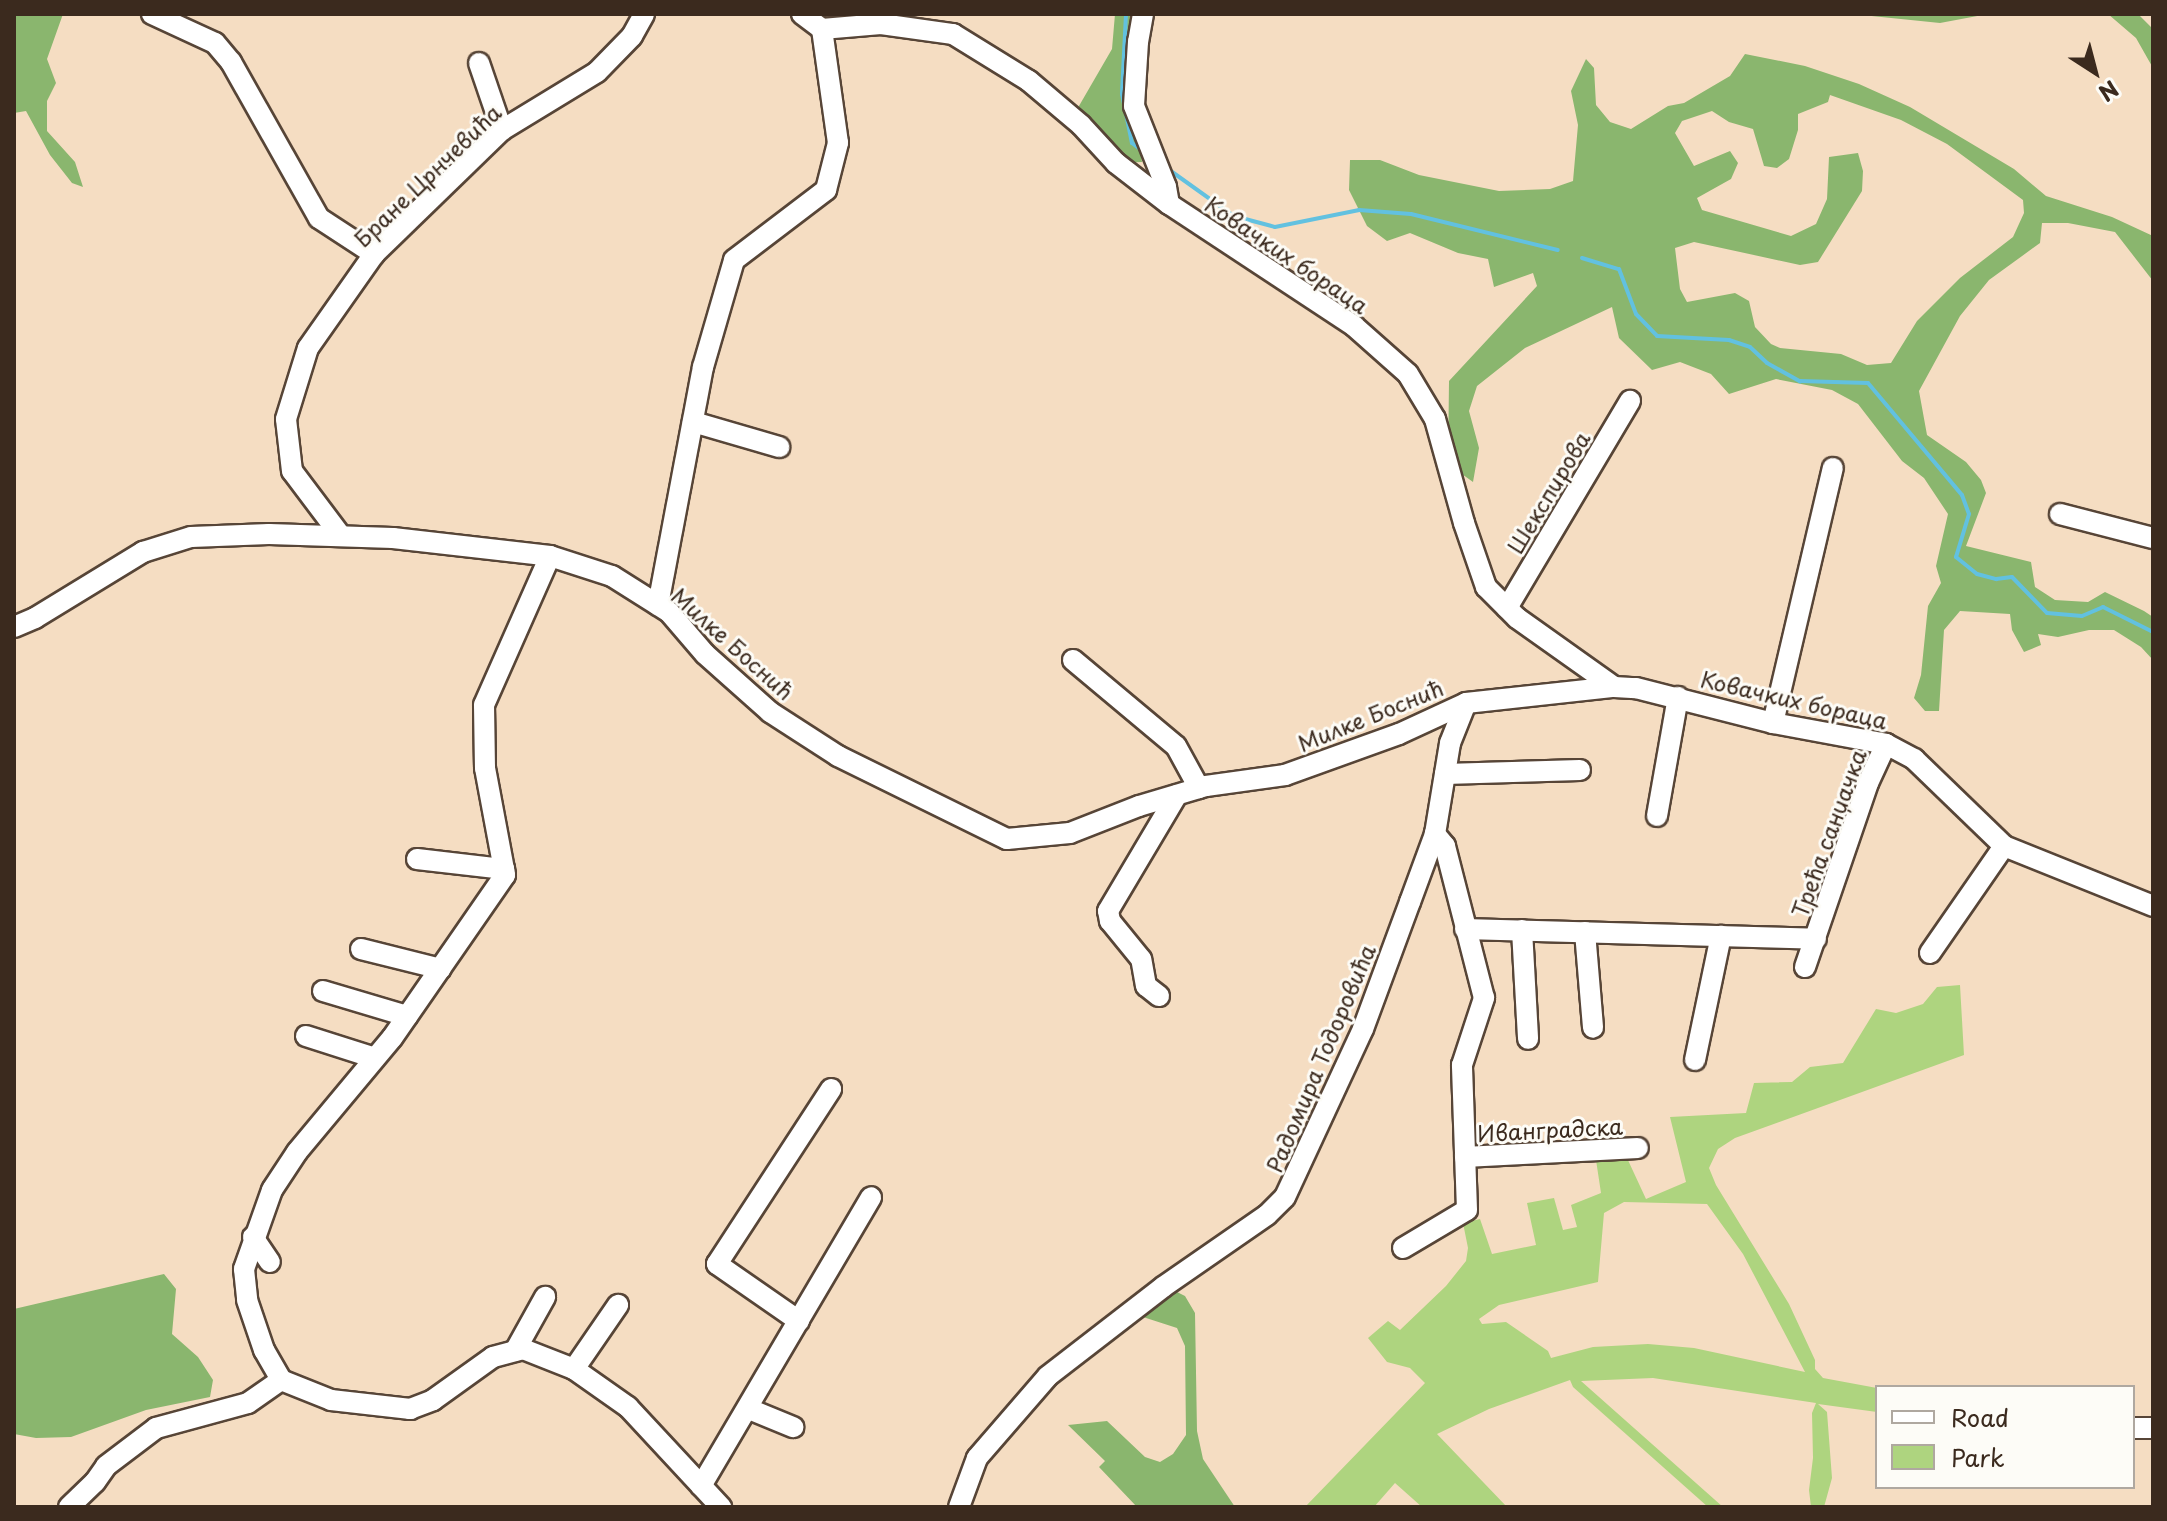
<!DOCTYPE html>
<meta charset="utf-8">
<style>
body{margin:0}
#map{position:relative;width:2167px;height:1521px;overflow:hidden;background:#f5ddc2;font-family:"Playpen Sans",sans-serif}
div>[style]{position:absolute}
[style*='--x']{left:calc(var(--x)*1px);top:calc(var(--y)*1px);width:calc(var(--w)*1px);rotate:calc(var(--a)*1deg)}
.green>*{inset:0;background:#aed47f}
.forest>*{inset:0;background:#8ab66e}
.stream>*{height:4px;margin:-2px;padding:0 2px;transform-origin:2px;border-radius:2px;background:#62c1e0}
.roads{filter:drop-shadow(2px 0 #574537) drop-shadow(-2px 0 #574537) drop-shadow(0 2px #574537) drop-shadow(0 -2px #574537)}
.minor>*{height:20px;margin:-10px;padding:0 10px;transform-origin:10px;border-radius:10px;background:#fff}
span{translate:-50% -50%;white-space:nowrap;text-align:center;line-height:1.15;-webkit-text-stroke:6px #fdfcf7;paint-order:stroke}
.street-label{font-size:22px;color:#3b2a1e}
.frame{position:absolute;inset:0;border:16px solid #3b2a1e;pointer-events:none}
.legend{position:absolute;left:1875px;top:1385px;width:260px;height:104px;box-sizing:border-box;background:#fdfcf7;border:2px solid #afa8a0;margin:0;padding:10px 14px;list-style:none;font-size:24px;color:#3b2a1e}
.legend li{display:flex;align-items:center;gap:16px;height:40px}
.legend b{width:40px;border:2px solid #afa8a0}
.north{position:absolute;left:2055px;top:32px;width:80px;height:80px;-webkit-text-stroke:6px #fdfcf7;paint-order:stroke;rotate:144deg;font-size:22px;font-weight:700;line-height:32px;text-align:center;color:#3b2a1e}
.north::after{content:'';display:block;margin:auto;width:28px;height:36px;background:#3b2a1e;clip-path:polygon(50% 0,100% 100%,50% 72%,0 100%)}
</style>
<div id="map">
<div class="green">
<div style="clip-path:polygon(evenodd,1960px 985px,1964px 1055px,1735px 1138px,1718px 1149px,1709px 1168px,1716px 1185px,1789px 1304px,1815px 1360px,1815px 1369px,1823px 1378px,1877px 1388px,1877px 1412px,1818px 1404px,1827px 1412px,1832px 1478px,1824px 1507px,1811px 1507px,1809px 1490px,1813px 1458px,1812px 1413px,1816px 1403px,1653px 1378px,1581px 1381px,1723px 1507px,1708px 1507px,1573px 1387px,1570px 1380px,1489px 1409px,1437px 1434px,1507px 1507px,1422px 1507px,1395px 1483px,1374px 1507px,1305px 1507px,1425px 1383px,1410px 1368px,1387px 1362px,1368px 1338px,1388px 1321px,1400px 1330px,1446px 1286px,1466px 1261px,1468px 1248px,1463px 1223px,1480px 1219px,1492px 1254px,1536px 1245px,1527px 1203px,1554px 1198px,1563px 1230px,1577px 1227px,1571px 1205px,1601px 1193px,1596px 1160px,1627px 1158px,1646px 1199px,1686px 1182px,1670px 1117px,1746px 1113px,1754px 1083px,1792px 1082px,1810px 1067px,1843px 1063px,1876px 1009px,1896px 1013px,1923px 1004px,1937px 987px,1960px 985px,1624px 1202px,1707px 1204px,1743px 1254px,1805px 1372px,1694px 1348px,1648px 1344px,1593px 1347px,1551px 1358px,1548px 1351px,1506px 1322px,1482px 1324px,1479px 1319px,1499px 1305px,1598px 1282px,1604px 1213px,1624px 1202px)"></div>
</div>
<div class="forest">
<div style="clip-path:polygon(14px 14px,63px 14px,47px 59px,56px 83px,47px 101px,47px 131px,75px 162px,83px 187px,72px 183px,50px 155px,26px 111px,14px 113px)"></div>
<div style="clip-path:polygon(1115px 14px,1143px 14px,1134px 106px,1142px 162px,1116px 163px,1072px 118px,1112px 49px)"></div>
<div style="clip-path:polygon(1852px 14px,1988px 14px,1940px 23px)"></div>
<div style="clip-path:polygon(2108px 14px,2138px 14px,2152px 28px,2153px 68px,2136px 38px)"></div>
<div style="clip-path:polygon(evenodd,1745px 54px,1805px 66px,1859px 84px,1910px 107px,2014px 169px,2046px 196px,2112px 217px,2153px 236px,2153px 281px,2115px 232px,2068px 223px,2042px 223px,2040px 243px,1989px 280px,1960px 316px,1919px 391px,1927px 435px,1966px 462px,1981px 480px,1986px 493px,1966px 546px,2031px 562px,2035px 587px,2055px 600px,2088px 602px,2105px 592px,2144px 611px,2153px 617px,2153px 660px,2141px 647px,2114px 630px,2089px 630px,2058px 637px,2038px 634px,2041px 645px,2024px 652px,2012px 630px,2010px 614px,1960px 611px,1944px 630px,1939px 711px,1925px 711px,1914px 698px,1921px 675px,1928px 606px,1941px 583px,1936px 566px,1948px 514px,1924px 478px,1902px 461px,1858px 404px,1832px 390px,1776px 379px,1729px 394px,1711px 374px,1680px 362px,1652px 370px,1619px 338px,1612px 307px,1525px 348px,1477px 386px,1469px 411px,1479px 448px,1473px 482px,1448px 464px,1449px 381px,1537px 286px,1533px 273px,1494px 287px,1488px 259px,1458px 253px,1410px 233px,1387px 241px,1367px 226px,1349px 190px,1350px 160px,1380px 160px,1419px 175px,1499px 191px,1550px 189px,1573px 181px,1578px 125px,1571px 91px,1586px 59px,1594px 68px,1596px 105px,1610px 122px,1631px 129px,1668px 106px,1684px 103px,1730px 76px,1745px 54px,1830px 95px,1901px 120px,1947px 144px,2023px 200px,2024px 213px,2013px 237px,1960px 278px,1917px 321px,1891px 363px,1867px 365px,1841px 354px,1780px 348px,1771px 344px,1755px 327px,1749px 301px,1735px 293px,1687px 302px,1680px 289px,1675px 248px,1694px 242px,1800px 265px,1818px 262px,1862px 191px,1863px 171px,1858px 153px,1829px 157px,1827px 199px,1816px 224px,1791px 236px,1702px 210px,1697px 198px,1731px 179px,1738px 163px,1730px 151px,1694px 166px,1675px 133px,1682px 121px,1712px 111px,1729px 122px,1753px 129px,1764px 166px,1777px 168px,1789px 159px,1798px 130px,1798px 114px,1828px 102px,1830px 95px)"></div>
<div style="clip-path:polygon(164px 1274px,176px 1289px,172px 1334px,198px 1357px,213px 1380px,210px 1397px,146px 1410px,71px 1437px,36px 1438px,14px 1434px,14px 1309px)"></div>
<div style="clip-path:polygon(1175px 1291px,1185px 1296px,1195px 1313px,1197px 1431px,1203px 1459px,1235px 1507px,1137px 1507px,1099px 1467px,1105px 1461px,1068px 1425px,1107px 1421px,1145px 1457px,1160px 1462px,1173px 1454px,1186px 1435px,1185px 1346px,1177px 1328px,1143px 1317px)"></div>
</div>
<div class="stream">
<div style="--x:1126;--y:14;--w:80;--a:92.9"></div>
<div style="--x:1122;--y:94;--w:50;--a:78.5"></div>
<div style="--x:1132;--y:143;--w:15;--a:37"></div>
<div style="--x:1168;--y:169;--w:81;--a:35.5"></div>
<div style="--x:1234;--y:216;--w:42;--a:15"></div>
<div style="--x:1275;--y:227;--w:86;--a:-11.4"></div>
<div style="--x:1359;--y:210;--w:52;--a:4.4"></div>
<div style="--x:1411;--y:214;--w:151;--a:13.8"></div>
<div style="--x:1582;--y:258;--w:39;--a:17"></div>
<div style="--x:1619;--y:269;--w:48;--a:69.3"></div>
<div style="--x:1636;--y:314;--w:30;--a:46"></div>
<div style="--x:1657;--y:336;--w:72;--a:3.2"></div>
<div style="--x:1729;--y:340;--w:22;--a:18"></div>
<div style="--x:1750;--y:347;--w:23;--a:43"></div>
<div style="--x:1767;--y:363;--w:38;--a:29"></div>
<div style="--x:1800;--y:381;--w:68;--a:1.7"></div>
<div style="--x:1868;--y:383;--w:146;--a:50"></div>
<div style="--x:1962;--y:495;--w:20;--a:70"></div>
<div style="--x:1969;--y:514;--w:45;--a:106.8"></div>
<div style="--x:1956;--y:557;--w:27;--a:39"></div>
<div style="--x:1977;--y:574;--w:20;--a:15"></div>
<div style="--x:1996;--y:579;--w:16;--a:-7"></div>
<div style="--x:2012;--y:577;--w:50;--a:45.8"></div>
<div style="--x:2047;--y:613;--w:35;--a:5"></div>
<div style="--x:2082;--y:616;--w:23;--a:-23"></div>
<div style="--x:2103;--y:607;--w:56;--a:26.6"></div>
</div>
<div class="roads">
<div class="minor">
<div style="--x:152;--y:14;--w:69;--a:24.7"></div>
<div style="--x:215;--y:43;--w:25;--a:50"></div>
<div style="--x:231;--y:62;--w:179;--a:60.6"></div>
<div style="--x:319;--y:218;--w:66;--a:33.2"></div>
<div style="--x:802;--y:14;--w:25;--a:37"></div>
<div style="--x:822;--y:29;--w:59;--a:-4.8"></div>
<div style="--x:881;--y:24;--w:73;--a:7.9"></div>
<div style="--x:953;--y:34;--w:89;--a:31.7"></div>
<div style="--x:1029;--y:81;--w:68;--a:40.2"></div>
<div style="--x:1081;--y:125;--w:52;--a:47.4"></div>
<div style="--x:1116;--y:163;--w:67;--a:37.7"></div>
<div style="--x:1169;--y:204;--w:222;--a:33.4"></div>
<div style="--x:1354;--y:326;--w:72;--a:41.6"></div>
<div style="--x:1408;--y:374;--w:52;--a:59"></div>
<div style="--x:1435;--y:419;--w:108;--a:74.4"></div>
<div style="--x:1464;--y:523;--w:68;--a:71"></div>
<div style="--x:1486;--y:587;--w:44;--a:45"></div>
<div style="--x:1517;--y:618;--w:119;--a:35.4"></div>
<div style="--x:1143;--y:14;--w:28;--a:100"></div>
<div style="--x:1138;--y:42;--w:64;--a:93.6"></div>
<div style="--x:1134;--y:106;--w:87;--a:68.4"></div>
<div style="--x:1166;--y:187;--w:17;--a:80"></div>
<div style="--x:479;--y:63;--w:71;--a:71.1"></div>
<div style="--x:693;--y:422;--w:90;--a:16.2"></div>
<div style="--x:2060;--y:514;--w:96;--a:14.5"></div>
<div style="--x:341;--y:536;--w:81;--a:-127"></div>
<div style="--x:292;--y:471;--w:52;--a:-96.6"></div>
<div style="--x:286;--y:419;--w:74;--a:-72.8"></div>
<div style="--x:308;--y:348;--w:115;--a:-54.9"></div>
<div style="--x:374;--y:254;--w:178;--a:-44.1"></div>
<div style="--x:502;--y:130;--w:111;--a:-31.4"></div>
<div style="--x:597;--y:72;--w:50;--a:-45.8"></div>
<div style="--x:632;--y:36;--w:25;--a:-61"></div>
<div style="--x:550;--y:556;--w:163;--a:113.9"></div>
<div style="--x:484;--y:705;--w:63;--a:89.1"></div>
<div style="--x:485;--y:768;--w:109;--a:79.4"></div>
<div style="--x:505;--y:875;--w:198;--a:124.7"></div>
<div style="--x:392;--y:1038;--w:148;--a:129.8"></div>
<div style="--x:297;--y:1152;--w:45;--a:123.3"></div>
<div style="--x:272;--y:1190;--w:84;--a:109.5"></div>
<div style="--x:244;--y:1269;--w:31;--a:84"></div>
<div style="--x:247;--y:1300;--w:53;--a:71.2"></div>
<div style="--x:264;--y:1350;--w:34;--a:60"></div>
<div style="--x:281;--y:1380;--w:54;--a:21.8"></div>
<div style="--x:331;--y:1400;--w:80;--a:6.5"></div>
<div style="--x:410;--y:1409;--w:25;--a:-21"></div>
<div style="--x:433;--y:1400;--w:74;--a:-35.6"></div>
<div style="--x:493;--y:1357;--w:31;--a:-15"></div>
<div style="--x:523;--y:1349;--w:55;--a:21.4"></div>
<div style="--x:574;--y:1369;--w:66;--a:35.1"></div>
<div style="--x:628;--y:1407;--w:137;--a:47.1"></div>
<div style="--x:658;--y:605;--w:242;--a:-79.3"></div>
<div style="--x:703;--y:367;--w:111;--a:-73.8"></div>
<div style="--x:734;--y:260;--w:116;--a:-37.3"></div>
<div style="--x:826;--y:190;--w:49;--a:-75.7"></div>
<div style="--x:838;--y:143;--w:115;--a:-98"></div>
<div style="--x:1507;--y:608;--w:241;--a:-59.3"></div>
<div style="--x:14;--y:627;--w:23;--a:-23"></div>
<div style="--x:35;--y:618;--w:127;--a:-31.4"></div>
<div style="--x:143;--y:552;--w:50;--a:-17.4"></div>
<div style="--x:191;--y:537;--w:78;--a:-2.2"></div>
<div style="--x:269;--y:534;--w:124;--a:1.8"></div>
<div style="--x:393;--y:538;--w:158;--a:6.5"></div>
<div style="--x:550;--y:556;--w:65;--a:17.9"></div>
<div style="--x:612;--y:576;--w:67;--a:32.3"></div>
<div style="--x:669;--y:612;--w:55;--a:49.4"></div>
<div style="--x:705;--y:654;--w:87;--a:41.7"></div>
<div style="--x:770;--y:712;--w:81;--a:32.9"></div>
<div style="--x:838;--y:756;--w:188;--a:26.2"></div>
<div style="--x:1007;--y:839;--w:63;--a:-5.4"></div>
<div style="--x:1070;--y:833;--w:74;--a:-21.4"></div>
<div style="--x:1139;--y:806;--w:70;--a:-16.6"></div>
<div style="--x:1206;--y:786;--w:80;--a:-7.9"></div>
<div style="--x:1285;--y:775;--w:121;--a:-19.8"></div>
<div style="--x:1399;--y:734;--w:74;--a:-24.8"></div>
<div style="--x:1466;--y:703;--w:149;--a:-6.2"></div>
<div style="--x:1614;--y:687;--w:22;--a:3"></div>
<div style="--x:1636;--y:688;--w:141;--a:14.3"></div>
<div style="--x:1773;--y:723;--w:115;--a:10.5"></div>
<div style="--x:1886;--y:744;--w:32;--a:28"></div>
<div style="--x:1914;--y:759;--w:125;--a:44"></div>
<div style="--x:2004;--y:846;--w:161;--a:21.9"></div>
<div style="--x:1073;--y:660;--w:134;--a:39.9"></div>
<div style="--x:1176;--y:746;--w:48;--a:61.3"></div>
<div style="--x:1773;--y:723;--w:262;--a:-76.8"></div>
<div style="--x:1445;--y:774;--w:135;--a:-1.7"></div>
<div style="--x:1657;--y:816;--w:121;--a:-80"></div>
<div style="--x:417;--y:859;--w:88;--a:6.6"></div>
<div style="--x:1465;--y:929;--w:351;--a:1.6"></div>
<div style="--x:1522;--y:930;--w:109;--a:86.8"></div>
<div style="--x:1585;--y:932;--w:96;--a:85.2"></div>
<div style="--x:361;--y:949;--w:82;--a:14"></div>
<div style="--x:1930;--y:953;--w:130;--a:-55.3"></div>
<div style="--x:1805;--y:967;--w:194;--a:-71.1"></div>
<div style="--x:1868;--y:783;--w:43;--a:-65.2"></div>
<div style="--x:323;--y:991;--w:88;--a:16.6"></div>
<div style="--x:1159;--y:996;--w:16;--a:-142"></div>
<div style="--x:1146;--y:986;--w:27;--a:-100"></div>
<div style="--x:1141;--y:959;--w:49;--a:-129.2"></div>
<div style="--x:1110;--y:921;--w:10;--a:-101"></div>
<div style="--x:1108;--y:911;--w:135;--a:-59.3"></div>
<div style="--x:306;--y:1036;--w:72;--a:17.7"></div>
<div style="--x:1695;--y:1060;--w:127;--a:-78.2"></div>
<div style="--x:1465;--y:1157;--w:173;--a:-3"></div>
<div style="--x:253;--y:1237;--w:30;--a:56"></div>
<div style="--x:1403;--y:1248;--w:74;--a:-30.7"></div>
<div style="--x:1467;--y:1210;--w:145;--a:-92"></div>
<div style="--x:1462;--y:1065;--w:71;--a:-71.8"></div>
<div style="--x:1484;--y:998;--w:157;--a:-104.4"></div>
<div style="--x:1445;--y:846;--w:16;--a:-130"></div>
<div style="--x:799;--y:1321;--w:100;--a:-145.2"></div>
<div style="--x:717;--y:1264;--w:209;--a:-56.9"></div>
<div style="--x:515;--y:1351;--w:62;--a:-60.9"></div>
<div style="--x:574;--y:1369;--w:78;--a:-55.5"></div>
<div style="--x:749;--y:1409;--w:48;--a:22.2"></div>
<div style="--x:2133;--y:1428;--w:20;--a:0"></div>
<div style="--x:701;--y:1486;--w:335;--a:-59.5"></div>
<div style="--x:69;--y:1507;--w:36;--a:-44"></div>
<div style="--x:95;--y:1482;--w:19;--a:-55"></div>
<div style="--x:106;--y:1466;--w:63;--a:-37.2"></div>
<div style="--x:156;--y:1428;--w:95;--a:-15.2"></div>
<div style="--x:248;--y:1403;--w:40;--a:-34.9"></div>
<div style="--x:959;--y:1507;--w:52;--a:-69.8"></div>
<div style="--x:977;--y:1458;--w:108;--a:-49.1"></div>
<div style="--x:1048;--y:1376;--w:145;--a:-37.7"></div>
<div style="--x:1163;--y:1287;--w:126;--a:-34.7"></div>
<div style="--x:1267;--y:1215;--w:25;--a:-45"></div>
<div style="--x:1285;--y:1197;--w:185;--a:-65.1"></div>
<div style="--x:1363;--y:1029;--w:135;--a:-69.7"></div>
<div style="--x:1410;--y:902;--w:72;--a:-69.8"></div>
<div style="--x:1435;--y:834;--w:92;--a:-80.6"></div>
<div style="--x:1450;--y:743;--w:43;--a:-68.2"></div>
</div>
</div>
<div class="street-label">
<span style="left:427px;top:175px;rotate:-44deg">Бране Црнчевића</span>
<span style="left:1287px;top:254px;rotate:34deg">Ковачких бораца</span>
<span style="left:1548px;top:492px;rotate:-59deg">Шекспирова</span>
<span style="left:733px;top:643px;rotate:42deg">Милке Боснић</span>
<span style="left:1794px;top:699px;rotate:13deg">Ковачких бораца</span>
<span style="left:1370px;top:715px;rotate:-22deg">Милке Боснић</span>
<span style="left:1828px;top:833px;rotate:-70deg">Трећа санџачка</span>
<span style="left:1320px;top:1058px;rotate:-67deg">Радомира Тодоровића</span>
<span style="left:1550px;top:1129px;rotate:-3deg">Иванградска</span>
</div>
<div class="frame"></div>
<ul class="legend">
<li><b style="height:10px;background:#fff"></b>Road</li>
<li><b style="height:22px;background:#aed47f"></b>Park</li>
</ul>
<div class="north">N</div>
</div>
